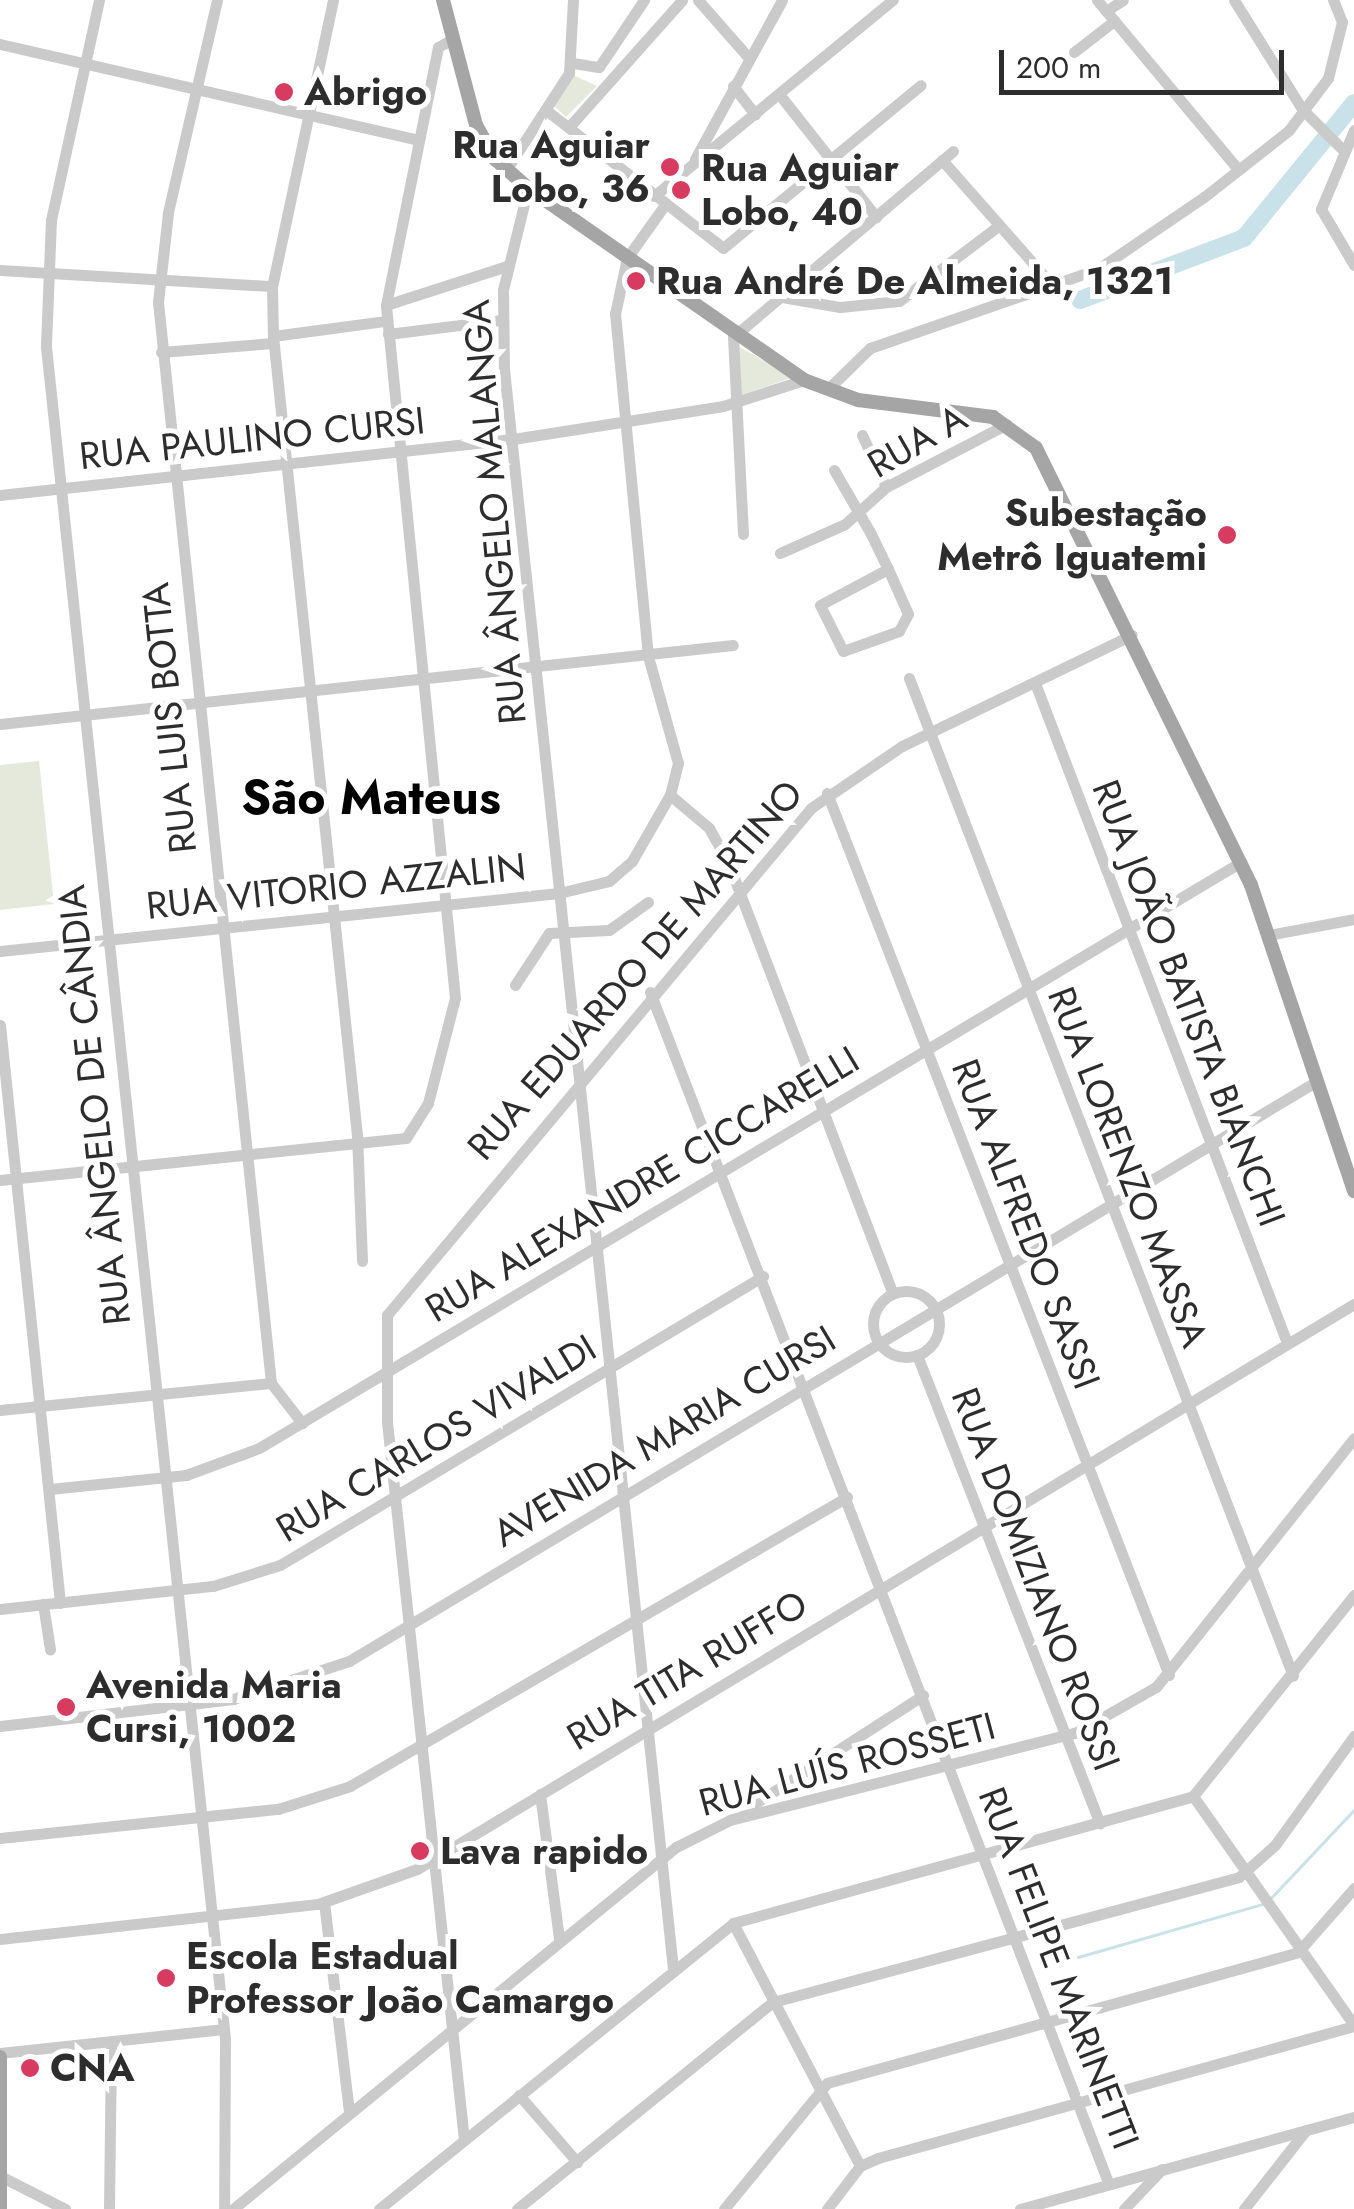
<!DOCTYPE html>
<meta charset="utf-8">
<style>
body{margin:0}
#map{position:relative;width:1354px;height:2209px;overflow:hidden;background:#fff;font-family:Jost,sans-serif}
div>[style]{position:absolute}
[style*='--x']{left:calc(var(--x)*1px);top:calc(var(--y)*1px);width:calc(var(--w)*1px);rotate:calc(var(--a)*1deg)}
.green>*{inset:0;background:#e5e9db}
.stream>*{height:2.5px;margin:-1.25px;padding:0 1.25px;transform-origin:1.25px;border-radius:1.25px;background:#c9e1e8}
.river>*{height:18px;margin:-9px;padding:0 9px;transform-origin:9px;border-radius:9px;background:#c9e1e8}
.minor>*{height:11px;margin:-5.5px;padding:0 5.5px;transform-origin:5.5px;border-radius:5.5px;background:#cacaca}
.minor>.ring{margin:-5.5px;padding:0;box-sizing:content-box;background:none;border:11px solid #cacaca;border-radius:50%}
.major>*{height:14px;margin:-7px;padding:0 7px;transform-origin:7px;border-radius:7px;background:#a5a5a5}
.dots>*{width:28px;height:28px;translate:-50% -50%;box-sizing:border-box;border:5px solid #fff;border-radius:50%}
span{translate:-50% -50%;white-space:nowrap;text-align:center;line-height:1.15;-webkit-text-stroke:10px #fff;paint-order:stroke}
.poi-label{font-size:38px;color:#2d2d2d;font-weight:700}
.left{translate:0 -50%;text-align:left}
.right{translate:-100% -50%;text-align:right}
.street-label{font-size:38px;color:#2d2d2d}
.district-label{font-size:48px;color:#000;font-weight:700}
.scale{position:absolute;left:999px;top:50px;width:285px;height:45px;box-sizing:border-box;border:5px solid #2d2d2d;border-top:0;padding-left:12px;font-size:30px;line-height:35px;white-space:nowrap;color:#2d2d2d;-webkit-text-stroke:8px #fff;paint-order:stroke}
</style>
<div id="map">
<div class="green">
<div style="clip-path:polygon(571px 74px,597px 86px,566px 117px,552px 104px)"></div>
<div style="clip-path:polygon(733px 344px,754px 355px,791px 378px,733px 398px)"></div>
<div style="clip-path:polygon(39px 761px,54px 904px,0 910px,0 765px)"></div>
</div>
<div class="stream">
<div style="--x:1270;--y:1899;--w:122;--a:-46.7"></div>
<div style="--x:1078;--y:1957;--w:192;--a:-16"></div>
</div>
<div class="river">
<div style="--x:1080;--y:300;--w:175;--a:-20.7"></div>
<div style="--x:1244;--y:238;--w:174;--a:-50.8"></div>
</div>
<div class="minor">
<div style="--x:99;--y:0;--w:225;--a:102.3"></div>
<div style="--x:51;--y:220;--w:127;--a:92.3"></div>
<div style="--x:46;--y:347;--w:1701;--a:83.96"></div>
<div style="--x:225;--y:2039;--w:170;--a:90.3"></div>
<div style="--x:217;--y:0;--w:219;--a:103"></div>
<div style="--x:168;--y:213;--w:90;--a:96.4"></div>
<div style="--x:158;--y:302;--w:1087;--a:84.03"></div>
<div style="--x:271;--y:1383;--w:51;--a:52.2"></div>
<div style="--x:333;--y:0;--w:292;--a:102"></div>
<div style="--x:272;--y:286;--w:50;--a:88.9"></div>
<div style="--x:273;--y:336;--w:803;--a:84"></div>
<div style="--x:357;--y:1135;--w:126;--a:87.7"></div>
<div style="--x:698;--y:0;--w:77;--a:48.7"></div>
<div style="--x:1097;--y:0;--w:220;--a:50.2"></div>
<div style="--x:1234;--y:0;--w:128;--a:58"></div>
<div style="--x:1302;--y:109;--w:55;--a:45"></div>
<div style="--x:1106;--y:11;--w:20;--a:-33"></div>
<div style="--x:0;--y:44;--w:429;--a:12.9"></div>
<div style="--x:1074;--y:52;--w:51;--a:-37.8"></div>
<div style="--x:573;--y:63;--w:26;--a:9"></div>
<div style="--x:599;--y:67;--w:81;--a:-56.1"></div>
<div style="--x:733;--y:86;--w:36;--a:52"></div>
<div style="--x:779;--y:94;--w:157;--a:51.7"></div>
<div style="--x:546;--y:110;--w:224;--a:37.9"></div>
<div style="--x:723;--y:248;--w:256;--a:-39.5"></div>
<div style="--x:569;--y:127;--w:170;--a:-48.3"></div>
<div style="--x:1354;--y:130;--w:86;--a:112.7"></div>
<div style="--x:1321;--y:209;--w:65;--a:59.5"></div>
<div style="--x:695;--y:159;--w:181;--a:-61.3"></div>
<div style="--x:942;--y:160;--w:169;--a:48.6"></div>
<div style="--x:506;--y:170;--w:116;--a:-57"></div>
<div style="--x:569;--y:73;--w:73;--a:-86.9"></div>
<div style="--x:528;--y:188;--w:105;--a:103.8"></div>
<div style="--x:503;--y:290;--w:79;--a:89.3"></div>
<div style="--x:504;--y:369;--w:1609;--a:83.97"></div>
<div style="--x:654;--y:196;--w:309;--a:-39.4"></div>
<div style="--x:0;--y:270;--w:272;--a:3.4"></div>
<div style="--x:776;--y:296;--w:65;--a:9.8"></div>
<div style="--x:840;--y:307;--w:59;--a:-5.8"></div>
<div style="--x:899;--y:301;--w:123;--a:-37.1"></div>
<div style="--x:386;--y:305;--w:127;--a:-17.9"></div>
<div style="--x:388;--y:334;--w:114;--a:-7.1"></div>
<div style="--x:273;--y:336;--w:114;--a:-7.6"></div>
<div style="--x:161;--y:352;--w:112;--a:-4.6"></div>
<div style="--x:828;--y:389;--w:59;--a:-44.3"></div>
<div style="--x:870;--y:348;--w:241;--a:-19.1"></div>
<div style="--x:1098;--y:269;--w:128;--a:-34.2"></div>
<div style="--x:1204;--y:197;--w:108;--a:-38.2"></div>
<div style="--x:1289;--y:130;--w:65;--a:-53.1"></div>
<div style="--x:1328;--y:78;--w:58;--a:-76"></div>
<div style="--x:1342;--y:22;--w:24;--a:-112"></div>
<div style="--x:862;--y:435;--w:57;--a:65.2"></div>
<div style="--x:834;--y:470;--w:72;--a:59.9"></div>
<div style="--x:870;--y:532;--w:41;--a:64.1"></div>
<div style="--x:888;--y:569;--w:49;--a:66"></div>
<div style="--x:908;--y:614;--w:19;--a:118"></div>
<div style="--x:899;--y:631;--w:59;--a:160.3"></div>
<div style="--x:843;--y:651;--w:51;--a:-116.6"></div>
<div style="--x:820;--y:605;--w:77;--a:-27.9"></div>
<div style="--x:0;--y:495;--w:516;--a:-6.23"></div>
<div style="--x:513;--y:439;--w:213;--a:-8.9"></div>
<div style="--x:723;--y:406;--w:85;--a:-17.8"></div>
<div style="--x:743;--y:534;--w:197;--a:-92.9"></div>
<div style="--x:733;--y:337;--w:288;--a:-40.2"></div>
<div style="--x:780;--y:553;--w:71;--a:-24"></div>
<div style="--x:845;--y:524;--w:55;--a:-42.1"></div>
<div style="--x:886;--y:487;--w:136;--a:-27.5"></div>
<div style="--x:909;--y:678;--w:1069;--a:68.95"></div>
<div style="--x:1035;--y:683;--w:706;--a:69.1"></div>
<div style="--x:0;--y:724;--w:737;--a:-6.15"></div>
<div style="--x:827;--y:793;--w:946;--a:68.81"></div>
<div style="--x:670;--y:795;--w:51;--a:40.2"></div>
<div style="--x:709;--y:828;--w:39;--a:61"></div>
<div style="--x:728;--y:862;--w:462;--a:69.1"></div>
<div style="--x:1268;--y:935;--w:87;--a:-10.5"></div>
<div style="--x:0;--y:951;--w:562;--a:-5.92"></div>
<div style="--x:559;--y:893;--w:51;--a:-13.5"></div>
<div style="--x:609;--y:881;--w:30;--a:-41"></div>
<div style="--x:632;--y:861;--w:76;--a:-60.1"></div>
<div style="--x:670;--y:795;--w:33;--a:-76"></div>
<div style="--x:678;--y:763;--w:111;--a:-105.7"></div>
<div style="--x:648;--y:656;--w:344;--a:-95.5"></div>
<div style="--x:615;--y:314;--w:57;--a:-77.9"></div>
<div style="--x:627;--y:258;--w:64;--a:-54.6"></div>
<div style="--x:515;--y:985;--w:62;--a:-56.8"></div>
<div style="--x:549;--y:933;--w:60;--a:-2.9"></div>
<div style="--x:609;--y:930;--w:48;--a:-35.7"></div>
<div style="--x:650;--y:992;--w:1275;--a:68.95"></div>
<div style="--x:0;--y:1025;--w:581;--a:84.07"></div>
<div style="--x:0;--y:1180;--w:408;--a:-5.9"></div>
<div style="--x:406;--y:1138;--w:41;--a:-57.8"></div>
<div style="--x:428;--y:1103;--w:108;--a:-75.6"></div>
<div style="--x:455;--y:998;--w:696;--a:-95.69"></div>
<div style="--x:386;--y:305;--w:263;--a:-78.6"></div>
<div style="--x:438;--y:47;--w:15;--a:-28"></div>
<div class="ring" style="left:873px;top:1291px;width:55px;height:55px"></div>
<div style="--x:917;--y:1355;--w:503;--a:68.68"></div>
<div style="--x:0;--y:1410;--w:272;--a:-5.7"></div>
<div style="--x:50;--y:1489;--w:137;--a:-5.9"></div>
<div style="--x:186;--y:1475;--w:78;--a:-20.3"></div>
<div style="--x:259;--y:1448;--w:1144;--a:-30.83"></div>
<div style="--x:43;--y:1604;--w:46;--a:81.2"></div>
<div style="--x:0;--y:1609;--w:214;--a:-6.2"></div>
<div style="--x:213;--y:1586;--w:70;--a:-17.4"></div>
<div style="--x:280;--y:1565;--w:563;--a:-30.89"></div>
<div style="--x:0;--y:1726;--w:235;--a:-6.6"></div>
<div style="--x:233;--y:1699;--w:122;--a:-18.1"></div>
<div style="--x:349;--y:1661;--w:1128;--a:-30.93"></div>
<div style="--x:540;--y:1794;--w:146;--a:82.5"></div>
<div style="--x:1193;--y:1796;--w:280;--a:54.9"></div>
<div style="--x:734;--y:1817;--w:225;--a:-32.8"></div>
<div style="--x:0;--y:1838;--w:280;--a:-6"></div>
<div style="--x:278;--y:1809;--w:76;--a:-17.7"></div>
<div style="--x:350;--y:1786;--w:575;--a:-30.18"></div>
<div style="--x:324;--y:1902;--w:211;--a:83.2"></div>
<div style="--x:733;--y:1923;--w:274;--a:62.4"></div>
<div style="--x:0;--y:1939;--w:320;--a:-6.3"></div>
<div style="--x:318;--y:1904;--w:105;--a:-19.5"></div>
<div style="--x:417;--y:1869;--w:1094;--a:-31.09"></div>
<div style="--x:0;--y:2053;--w:225;--a:-6.1"></div>
<div style="--x:519;--y:2095;--w:89;--a:49.1"></div>
<div style="--x:464;--y:2140;--w:722;--a:-96.12"></div>
<div style="--x:387;--y:1422;--w:107;--a:-90"></div>
<div style="--x:387;--y:1315;--w:661;--a:-50.09"></div>
<div style="--x:811;--y:808;--w:110;--a:-34.3"></div>
<div style="--x:902;--y:746;--w:255;--a:-25.8"></div>
<div style="--x:0;--y:2176;--w:73;--a:26.9"></div>
<div style="--x:109;--y:2209;--w:167;--a:-89.3"></div>
<div style="--x:233;--y:2209;--w:572;--a:-39.25"></div>
<div style="--x:676;--y:1847;--w:60;--a:-26.6"></div>
<div style="--x:730;--y:1820;--w:356;--a:-14.2"></div>
<div style="--x:1075;--y:1733;--w:93;--a:-29.6"></div>
<div style="--x:1156;--y:1687;--w:318;--a:-51.5"></div>
<div style="--x:379;--y:2209;--w:455;--a:-38.9"></div>
<div style="--x:733;--y:1923;--w:477;--a:-15.4"></div>
<div style="--x:1193;--y:1796;--w:258;--a:-51.3"></div>
<div style="--x:517;--y:2209;--w:329;--a:-39"></div>
<div style="--x:773;--y:2002;--w:482;--a:-15"></div>
<div style="--x:1239;--y:1877;--w:48;--a:-41.6"></div>
<div style="--x:1275;--y:1845;--w:135;--a:-54.1"></div>
<div style="--x:724;--y:2209;--w:163;--a:-50.7"></div>
<div style="--x:827;--y:2083;--w:489;--a:-15.5"></div>
<div style="--x:1298;--y:1952;--w:85;--a:-48.8"></div>
<div style="--x:827;--y:2209;--w:54;--a:-52.5"></div>
<div style="--x:860;--y:2166;--w:20;--a:-24"></div>
<div style="--x:878;--y:2158;--w:494;--a:-15.5"></div>
<div style="--x:1020;--y:2209;--w:346;--a:-15.4"></div>
<div style="--x:1124;--y:2209;--w:55;--a:-46.5"></div>
<div style="--x:1244;--y:2209;--w:100;--a:-51.9"></div>
</div>
<div class="major">
<div style="--x:443;--y:0;--w:129;--a:75.2"></div>
<div style="--x:476;--y:125;--w:39;--a:61"></div>
<div style="--x:495;--y:159;--w:44;--a:41.3"></div>
<div style="--x:528;--y:188;--w:336;--a:34.8"></div>
<div style="--x:804;--y:380;--w:58;--a:20.3"></div>
<div style="--x:858;--y:400;--w:136;--a:7.2"></div>
<div style="--x:993;--y:417;--w:53;--a:35.8"></div>
<div style="--x:1036;--y:448;--w:487;--a:63.8"></div>
<div style="--x:1251;--y:885;--w:323;--a:71.4"></div>
<div style="--x:0;--y:2057;--w:152;--a:90"></div>
</div>
<div class="dots">
<div style="left:284px;top:92px;background:#d73c60"></div>
<div style="left:670px;top:167px;background:#d73c60"></div>
<div style="left:681px;top:190px;background:#d73c60"></div>
<div style="left:636px;top:281px;background:#d73c60"></div>
<div style="left:1227px;top:535px;background:#d73c60"></div>
<div style="left:66px;top:1707px;background:#d73c60"></div>
<div style="left:420px;top:1851px;background:#d73c60"></div>
<div style="left:166px;top:1978px;background:#d73c60"></div>
<div style="left:30px;top:2068px;background:#d73c60"></div>
</div>
<div class="poi-label">
<span class="left" style="left:304px;top:92px">Abrigo</span>
<span class="right" style="left:650px;top:167px">Rua Aguiar<br>Lobo, 36</span>
<span class="left" style="left:701px;top:190px">Rua Aguiar<br>Lobo, 40</span>
<span class="left" style="left:656px;top:281px">Rua André De Almeida, 1321</span>
<span class="right" style="left:1207px;top:535px">Subestação<br>Metrô Iguatemi</span>
<span class="left" style="left:86px;top:1707px">Avenida Maria<br>Cursi, 1002</span>
<span class="left" style="left:440px;top:1851px">Lava rapido</span>
<span class="left" style="left:186px;top:1978px">Escola Estadual<br>Professor João Camargo</span>
<span class="left" style="left:50px;top:2068px">CNA</span>
</div>
<div class="street-label">
<span style="left:252px;top:438px;rotate:-6deg">RUA PAULINO CURSI</span>
<span style="left:917px;top:441px;rotate:-30deg">RUA A</span>
<span style="left:494px;top:512px;rotate:-95deg">RUA ÂNGELO MALANGA</span>
<span style="left:169px;top:718px;rotate:-96deg">RUA LUIS BOTTA</span>
<span style="left:336px;top:886px;rotate:-6deg">RUA VITORIO AZZALIN</span>
<span style="left:635px;top:970px;rotate:-49deg">RUA EDUARDO DE MARTINO</span>
<span style="left:1189px;top:1003px;rotate:69deg">RUA JOÃO BATISTA BIANCHI</span>
<span style="left:94px;top:1105px;rotate:-96deg">RUA ÂNGELO DE CÂNDIA</span>
<span style="left:1128px;top:1167px;rotate:69deg">RUA LORENZO MASSA</span>
<span style="left:642px;top:1184px;rotate:-31deg">RUA ALEXANDRE CICCARELLI</span>
<span style="left:1026px;top:1224px;rotate:69deg">RUA ALFREDO SASSI</span>
<span style="left:664px;top:1436px;rotate:-31deg">AVENIDA MARIA CURSI</span>
<span style="left:436px;top:1438px;rotate:-31deg">RUA CARLOS VIVALDI</span>
<span style="left:1036px;top:1579px;rotate:69deg">RUA DOMIZIANO ROSSI</span>
<span style="left:687px;top:1670px;rotate:-31deg">RUA TITA RUFFO</span>
<span style="left:847px;top:1764px;rotate:-15deg">RUA LUÍS ROSSETI</span>
<span style="left:1059px;top:1968px;rotate:69deg">RUA FELIPE MARINETTI</span>
</div>
<div class="district-label">
<span style="left:371px;top:798px">São Mateus</span>
</div>
<div class="scale">200 m</div>
</div>
